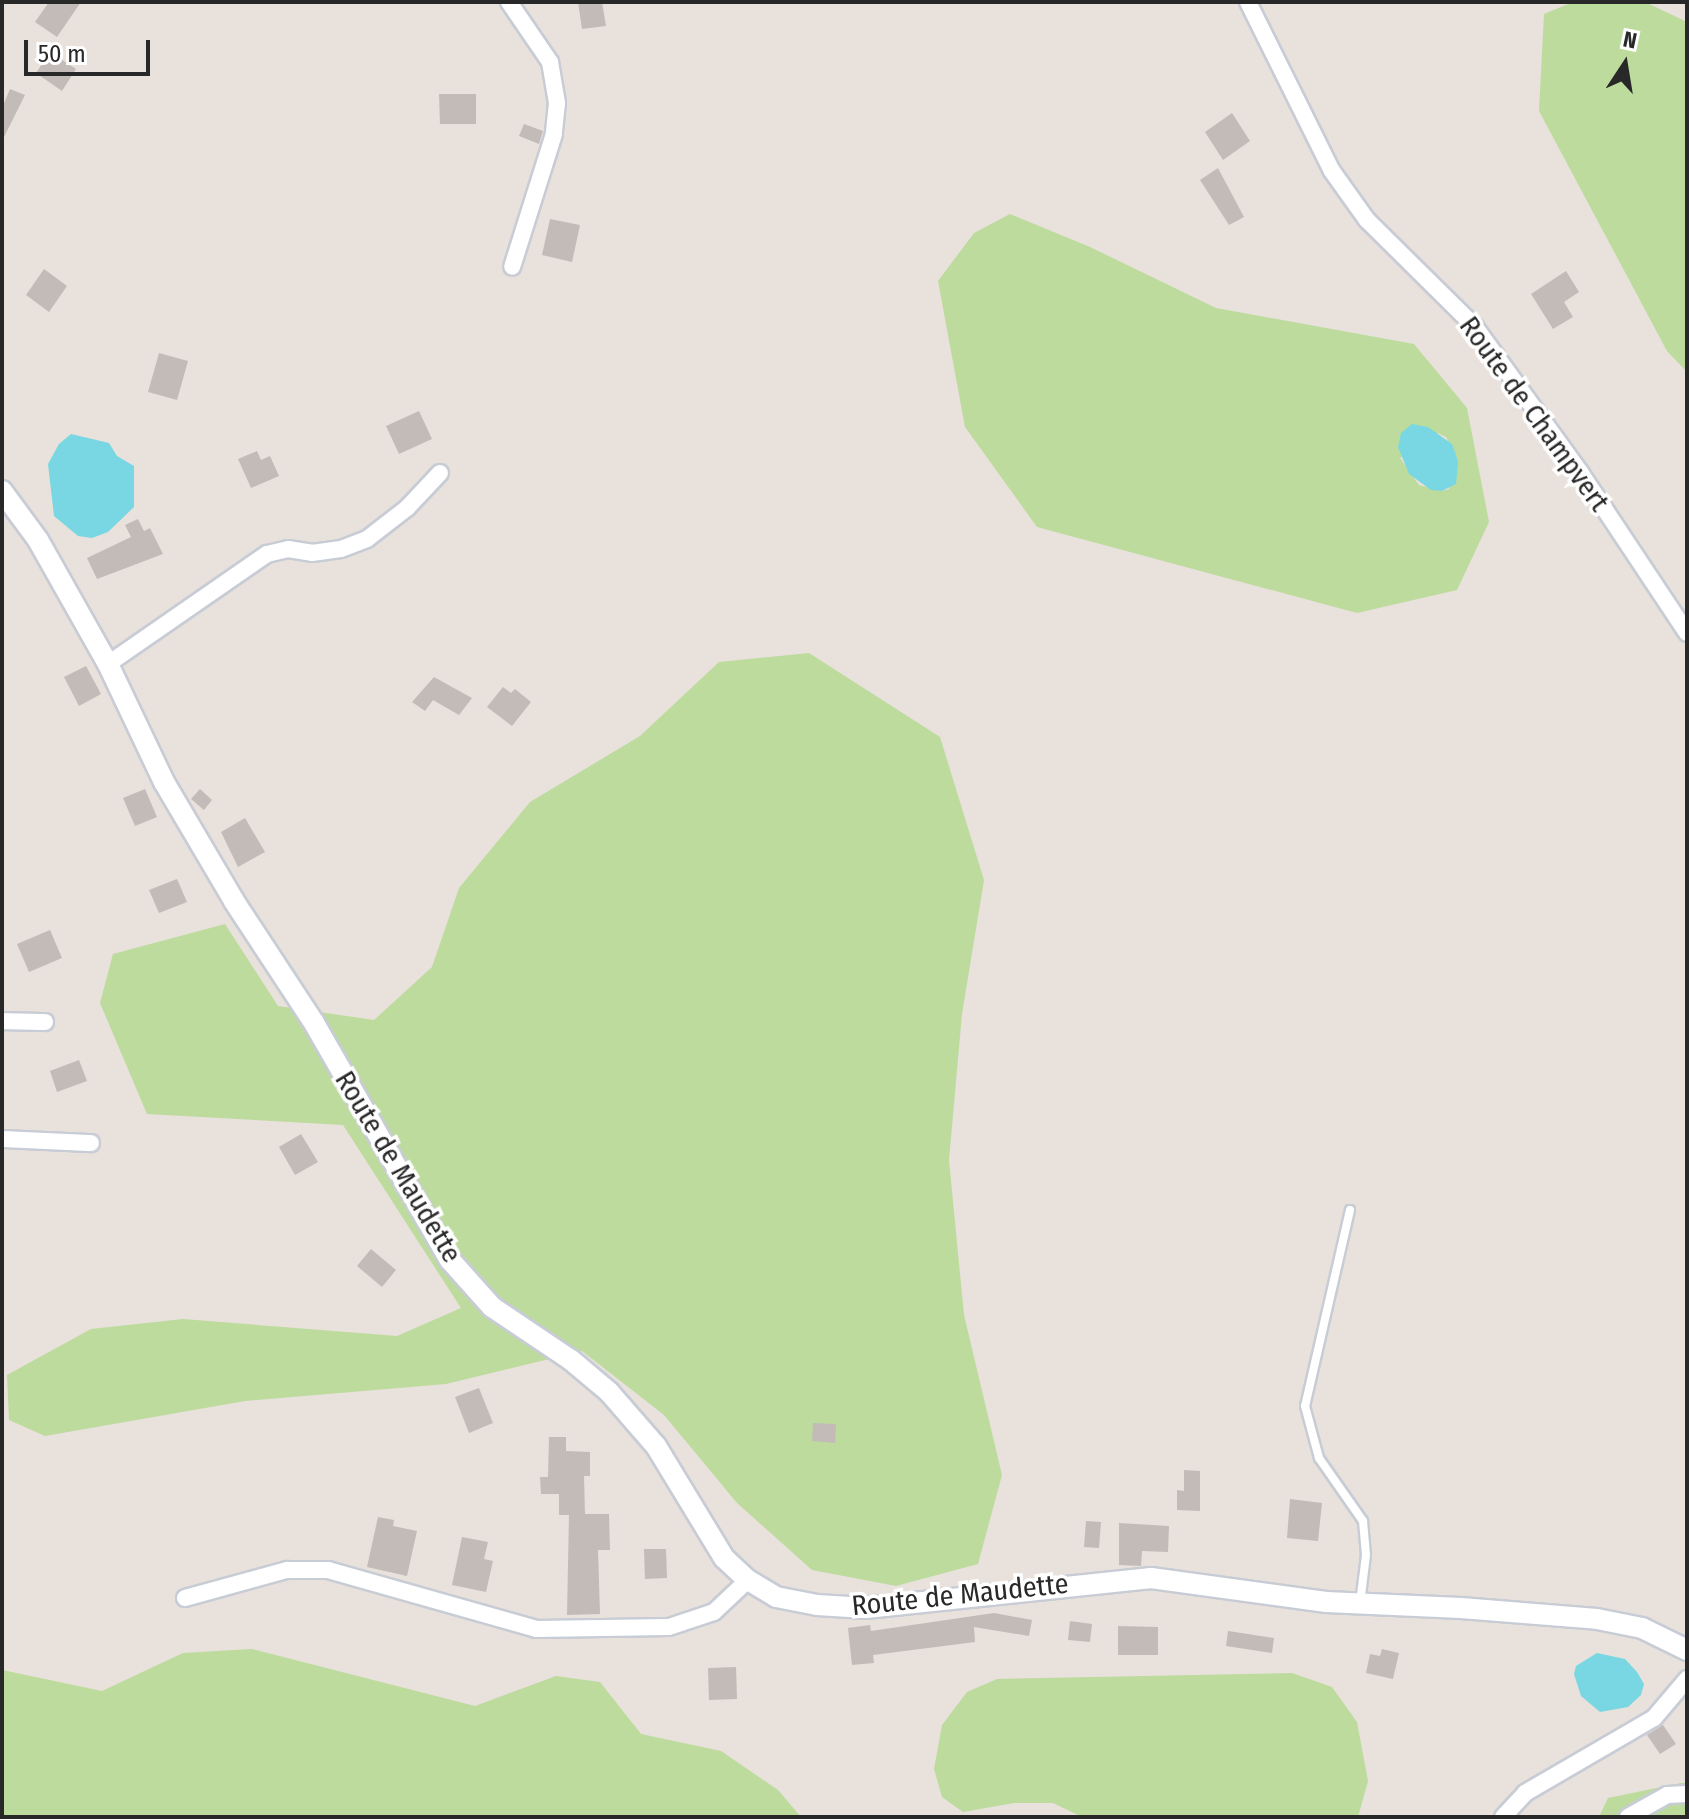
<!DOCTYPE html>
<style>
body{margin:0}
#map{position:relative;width:1689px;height:1819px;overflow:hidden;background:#e9e1db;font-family:"Fira Sans Condensed",sans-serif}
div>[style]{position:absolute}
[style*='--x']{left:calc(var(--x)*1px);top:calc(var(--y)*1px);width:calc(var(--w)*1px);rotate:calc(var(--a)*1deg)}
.green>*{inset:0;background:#bcdb9d}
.water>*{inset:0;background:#78d7e2}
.building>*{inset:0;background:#c2bbb8}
.roads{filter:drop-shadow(2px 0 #c7ccd5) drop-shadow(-2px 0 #c7ccd5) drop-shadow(0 2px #c7ccd5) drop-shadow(0 -2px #c7ccd5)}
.service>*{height:8px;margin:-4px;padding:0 4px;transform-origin:4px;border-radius:4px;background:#fff}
.minor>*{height:16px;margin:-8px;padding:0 8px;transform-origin:8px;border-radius:8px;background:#fff}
.tertiary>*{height:20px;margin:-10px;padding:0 10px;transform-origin:10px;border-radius:10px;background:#fff}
span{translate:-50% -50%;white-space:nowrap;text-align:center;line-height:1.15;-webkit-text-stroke:7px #fff;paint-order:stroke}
.street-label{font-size:28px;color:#282828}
.frame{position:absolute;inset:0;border:4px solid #282828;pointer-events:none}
.north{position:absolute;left:1585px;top:24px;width:80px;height:80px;-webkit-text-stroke:6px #fff;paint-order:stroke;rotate:12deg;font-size:22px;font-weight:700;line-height:32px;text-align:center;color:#282828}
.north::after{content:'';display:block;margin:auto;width:28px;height:36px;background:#282828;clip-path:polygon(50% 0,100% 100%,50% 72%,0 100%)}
.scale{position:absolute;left:24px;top:40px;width:126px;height:36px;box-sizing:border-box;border:4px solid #282828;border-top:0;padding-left:10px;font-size:24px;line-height:28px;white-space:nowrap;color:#282828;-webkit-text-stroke:6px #fff;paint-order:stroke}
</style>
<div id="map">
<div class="green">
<div style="clip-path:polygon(1573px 2px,1645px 2px,1687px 22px,1687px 372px,1667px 351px,1539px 111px,1544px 14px)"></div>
<div style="clip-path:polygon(evenodd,1010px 214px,1090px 247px,1216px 308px,1414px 344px,1467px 408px,1489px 522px,1457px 590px,1357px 613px,1037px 527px,965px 427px,938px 281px,974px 233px,1010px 214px,1438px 433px,1446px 437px,1458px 461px,1449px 489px,1442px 491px,1419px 485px,1400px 458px,1438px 433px)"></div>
<div style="clip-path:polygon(809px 653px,940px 737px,984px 880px,962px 1014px,949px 1160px,964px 1315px,1002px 1475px,978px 1564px,896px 1586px,812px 1570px,737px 1503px,664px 1415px,582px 1351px,446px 1384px,245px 1401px,45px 1436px,9px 1420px,7px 1375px,91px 1329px,183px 1319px,397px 1336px,461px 1308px,343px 1125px,147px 1114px,100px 1003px,113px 954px,225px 924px,278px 1006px,374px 1020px,432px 967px,459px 888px,530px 802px,640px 736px,719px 662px)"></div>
<div style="clip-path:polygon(252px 1649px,475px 1706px,556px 1676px,600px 1682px,641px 1734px,721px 1751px,778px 1790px,801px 1817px,2px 1817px,2px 1670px,102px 1691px,183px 1653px)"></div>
<div style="clip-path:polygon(1292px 1673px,1332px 1687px,1357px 1722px,1368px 1781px,1358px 1817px,1082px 1817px,1053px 1803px,1014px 1803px,963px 1812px,942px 1797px,934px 1769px,942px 1725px,967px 1692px,997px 1679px)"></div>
<div style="clip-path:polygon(1681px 1783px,1687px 1783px,1687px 1817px,1599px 1817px,1608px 1798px)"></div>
</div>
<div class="water">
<div style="clip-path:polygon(1412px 424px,1428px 427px,1452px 444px,1458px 461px,1456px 484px,1442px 491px,1431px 490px,1409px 474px,1398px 447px,1401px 433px)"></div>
<div style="clip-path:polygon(71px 434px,109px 443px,117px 456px,134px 466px,134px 507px,108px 532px,92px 538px,78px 536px,54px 516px,48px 464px,59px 444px)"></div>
<div style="clip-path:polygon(1597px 1653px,1625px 1659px,1637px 1672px,1644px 1684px,1641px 1695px,1628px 1707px,1600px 1712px,1581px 1696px,1574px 1674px,1576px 1666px)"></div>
</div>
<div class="building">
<div style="clip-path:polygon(49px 2px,81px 2px,57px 37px,35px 22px)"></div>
<div style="clip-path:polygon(578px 2px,602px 2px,606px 26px,582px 29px)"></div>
<div style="clip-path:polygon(50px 52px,76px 69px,62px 91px,36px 73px)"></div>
<div style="clip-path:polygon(10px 89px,25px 95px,2px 141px,2px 108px)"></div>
<div style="clip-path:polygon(439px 94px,476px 94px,476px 124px,440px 124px)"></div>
<div style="clip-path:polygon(1232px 113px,1250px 141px,1223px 160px,1205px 132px)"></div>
<div style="clip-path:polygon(524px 124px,543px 131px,539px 144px,519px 136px)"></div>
<div style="clip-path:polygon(1218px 168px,1244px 217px,1229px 225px,1200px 180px)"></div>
<div style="clip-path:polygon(550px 219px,580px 225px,572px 262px,542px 255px)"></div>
<div style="clip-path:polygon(44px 269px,67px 286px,49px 312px,26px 295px)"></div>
<div style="clip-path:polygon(1566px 271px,1579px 292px,1564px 302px,1573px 317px,1553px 329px,1531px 294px)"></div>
<div style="clip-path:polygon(159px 353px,188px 361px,177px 400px,148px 392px)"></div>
<div style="clip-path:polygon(419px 411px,432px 439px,399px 454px,386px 426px)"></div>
<div style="clip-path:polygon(257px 451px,261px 460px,270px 456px,279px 476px,251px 488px,238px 459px)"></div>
<div style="clip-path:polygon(138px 519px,144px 531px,150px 528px,163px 554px,97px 579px,87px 558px,131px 537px,125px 525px)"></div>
<div style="clip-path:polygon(86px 666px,101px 694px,79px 706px,64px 677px)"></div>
<div style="clip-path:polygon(434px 677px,472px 698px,459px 715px,433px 700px,425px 711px,412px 702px)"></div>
<div style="clip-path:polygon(503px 687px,511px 693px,515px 689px,531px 702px,512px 726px,487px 707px)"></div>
<div style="clip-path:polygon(145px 789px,157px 817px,135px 826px,123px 798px)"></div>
<div style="clip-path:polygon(200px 789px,212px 800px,204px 810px,191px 799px)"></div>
<div style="clip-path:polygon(245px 818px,265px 852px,238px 867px,221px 832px)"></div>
<div style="clip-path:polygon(177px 879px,187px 902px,159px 913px,149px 890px)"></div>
<div style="clip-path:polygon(50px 930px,62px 958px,29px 972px,17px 944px)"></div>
<div style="clip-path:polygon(79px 1060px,87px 1081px,57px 1092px,50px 1071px)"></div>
<div style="clip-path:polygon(301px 1134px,318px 1162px,295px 1175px,279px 1147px)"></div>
<div style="clip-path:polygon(371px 1249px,396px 1270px,382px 1287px,357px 1266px)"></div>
<div style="clip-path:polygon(479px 1388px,493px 1423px,469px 1433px,455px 1397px)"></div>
<div style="clip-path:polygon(813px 1423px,836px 1424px,835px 1443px,812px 1441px)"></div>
<div style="clip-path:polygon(549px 1437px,566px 1437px,566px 1451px,590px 1452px,590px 1476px,584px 1476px,585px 1514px,609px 1514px,610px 1550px,598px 1550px,600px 1614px,567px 1615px,569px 1515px,559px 1515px,559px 1494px,541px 1494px,540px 1477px,548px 1477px)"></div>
<div style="clip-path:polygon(1184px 1470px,1200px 1471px,1200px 1511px,1177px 1510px,1177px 1490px,1184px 1491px)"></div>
<div style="clip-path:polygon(1290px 1499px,1322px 1503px,1318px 1541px,1287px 1538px)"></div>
<div style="clip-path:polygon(378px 1517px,394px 1520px,393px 1526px,417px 1531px,407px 1576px,367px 1567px)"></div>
<div style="clip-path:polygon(1086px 1521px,1101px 1522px,1099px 1548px,1084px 1547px)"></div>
<div style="clip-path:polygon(1119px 1523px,1169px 1526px,1168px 1552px,1142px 1551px,1141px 1566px,1119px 1565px)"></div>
<div style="clip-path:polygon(462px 1537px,488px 1542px,484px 1559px,493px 1561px,486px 1592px,452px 1585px)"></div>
<div style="clip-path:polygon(644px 1549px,666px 1549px,667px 1578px,645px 1579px)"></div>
<div style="clip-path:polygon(994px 1613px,1032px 1620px,1029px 1636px,974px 1627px,975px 1642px,873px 1655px,874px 1663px,852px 1665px,848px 1628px,870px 1625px,871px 1631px)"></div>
<div style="clip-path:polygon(1070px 1621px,1092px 1624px,1090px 1642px,1068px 1640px)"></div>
<div style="clip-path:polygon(1118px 1626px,1158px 1627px,1158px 1655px,1118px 1655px)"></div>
<div style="clip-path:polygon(1228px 1631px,1274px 1638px,1272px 1653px,1226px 1646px)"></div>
<div style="clip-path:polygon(1382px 1649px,1399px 1653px,1393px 1679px,1366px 1673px,1370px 1654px,1380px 1656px)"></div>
<div style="clip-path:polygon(736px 1667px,737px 1699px,709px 1700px,708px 1668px)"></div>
<div style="clip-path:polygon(1663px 1725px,1676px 1744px,1660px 1754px,1647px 1735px)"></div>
</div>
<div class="roads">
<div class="service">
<div style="--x:1350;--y:1210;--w:201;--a:102.9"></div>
<div style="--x:1305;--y:1406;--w:54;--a:74.9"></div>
<div style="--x:1319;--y:1458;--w:77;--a:55.1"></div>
<div style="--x:1363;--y:1521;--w:34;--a:85"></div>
<div style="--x:1366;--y:1555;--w:48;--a:97.1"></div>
</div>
<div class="minor">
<div style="--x:509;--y:2;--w:73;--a:55.7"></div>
<div style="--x:550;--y:62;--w:42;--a:80.3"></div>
<div style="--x:557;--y:103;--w:31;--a:96"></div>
<div style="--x:554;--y:134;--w:139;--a:107.5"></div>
<div style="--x:1248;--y:2;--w:189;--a:63.6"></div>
<div style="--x:1332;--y:171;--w:60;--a:54.5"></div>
<div style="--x:1367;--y:220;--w:152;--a:44.7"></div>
<div style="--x:1475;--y:327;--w:179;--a:54.1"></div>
<div style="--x:1580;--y:472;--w:193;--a:56.4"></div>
<div style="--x:108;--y:664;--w:193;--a:-34.7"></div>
<div style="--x:267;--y:554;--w:22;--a:-13"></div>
<div style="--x:288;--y:549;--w:24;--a:9"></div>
<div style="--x:312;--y:553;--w:29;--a:-8"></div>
<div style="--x:341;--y:549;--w:28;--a:-21"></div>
<div style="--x:367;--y:539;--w:51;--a:-37.8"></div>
<div style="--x:407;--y:508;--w:48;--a:-46.7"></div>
<div style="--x:2;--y:1021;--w:43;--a:1.3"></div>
<div style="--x:2;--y:1139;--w:89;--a:2.6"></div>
<div style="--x:185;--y:1598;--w:106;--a:-15.4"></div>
<div style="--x:287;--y:1570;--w:41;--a:0"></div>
<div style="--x:328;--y:1570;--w:216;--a:15.8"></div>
<div style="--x:536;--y:1629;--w:133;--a:-0.9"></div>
<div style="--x:669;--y:1627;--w:47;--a:-18.4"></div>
<div style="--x:714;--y:1612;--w:47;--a:-43.3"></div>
<div style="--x:1503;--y:1817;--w:33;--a:-47"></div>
<div style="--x:1525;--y:1793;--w:149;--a:-30.2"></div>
<div style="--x:1654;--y:1718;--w:51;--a:-49.8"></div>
<div style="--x:1628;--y:1817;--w:45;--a:-29.4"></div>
<div style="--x:1667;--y:1795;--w:20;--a:-3"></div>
</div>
<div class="tertiary">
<div style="--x:2;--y:491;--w:61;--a:53.7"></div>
<div style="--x:38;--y:540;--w:142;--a:60.6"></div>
<div style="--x:108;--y:664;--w:131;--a:64.6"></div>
<div style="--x:164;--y:782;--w:138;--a:59.5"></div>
<div style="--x:234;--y:901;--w:146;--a:56.7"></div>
<div style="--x:314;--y:1023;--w:273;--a:60.2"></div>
<div style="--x:450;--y:1260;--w:63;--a:48.2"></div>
<div style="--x:492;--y:1307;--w:95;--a:33.9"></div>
<div style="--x:571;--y:1360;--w:50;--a:40.1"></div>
<div style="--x:609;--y:1392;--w:72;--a:49"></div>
<div style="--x:656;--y:1446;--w:131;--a:58.7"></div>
<div style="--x:724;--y:1558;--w:33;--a:43"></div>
<div style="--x:748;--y:1580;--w:33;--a:31"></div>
<div style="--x:776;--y:1597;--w:42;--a:11"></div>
<div style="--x:817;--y:1605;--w:49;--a:3.5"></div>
<div style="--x:866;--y:1608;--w:287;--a:-6"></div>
<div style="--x:1151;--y:1578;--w:177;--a:7.8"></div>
<div style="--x:1326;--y:1602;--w:135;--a:2.5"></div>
<div style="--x:1461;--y:1608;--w:136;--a:4.6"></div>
<div style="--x:1597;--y:1619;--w:46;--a:11.3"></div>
<div style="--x:1642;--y:1628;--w:50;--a:26.1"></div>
</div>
</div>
<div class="street-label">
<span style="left:1534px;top:414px;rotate:54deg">Route de Champvert</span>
<span style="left:398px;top:1167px;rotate:59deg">Route de Maudette</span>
<span style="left:960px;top:1595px;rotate:-6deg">Route de Maudette</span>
</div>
<div class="frame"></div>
<div class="north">N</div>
<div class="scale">50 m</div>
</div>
